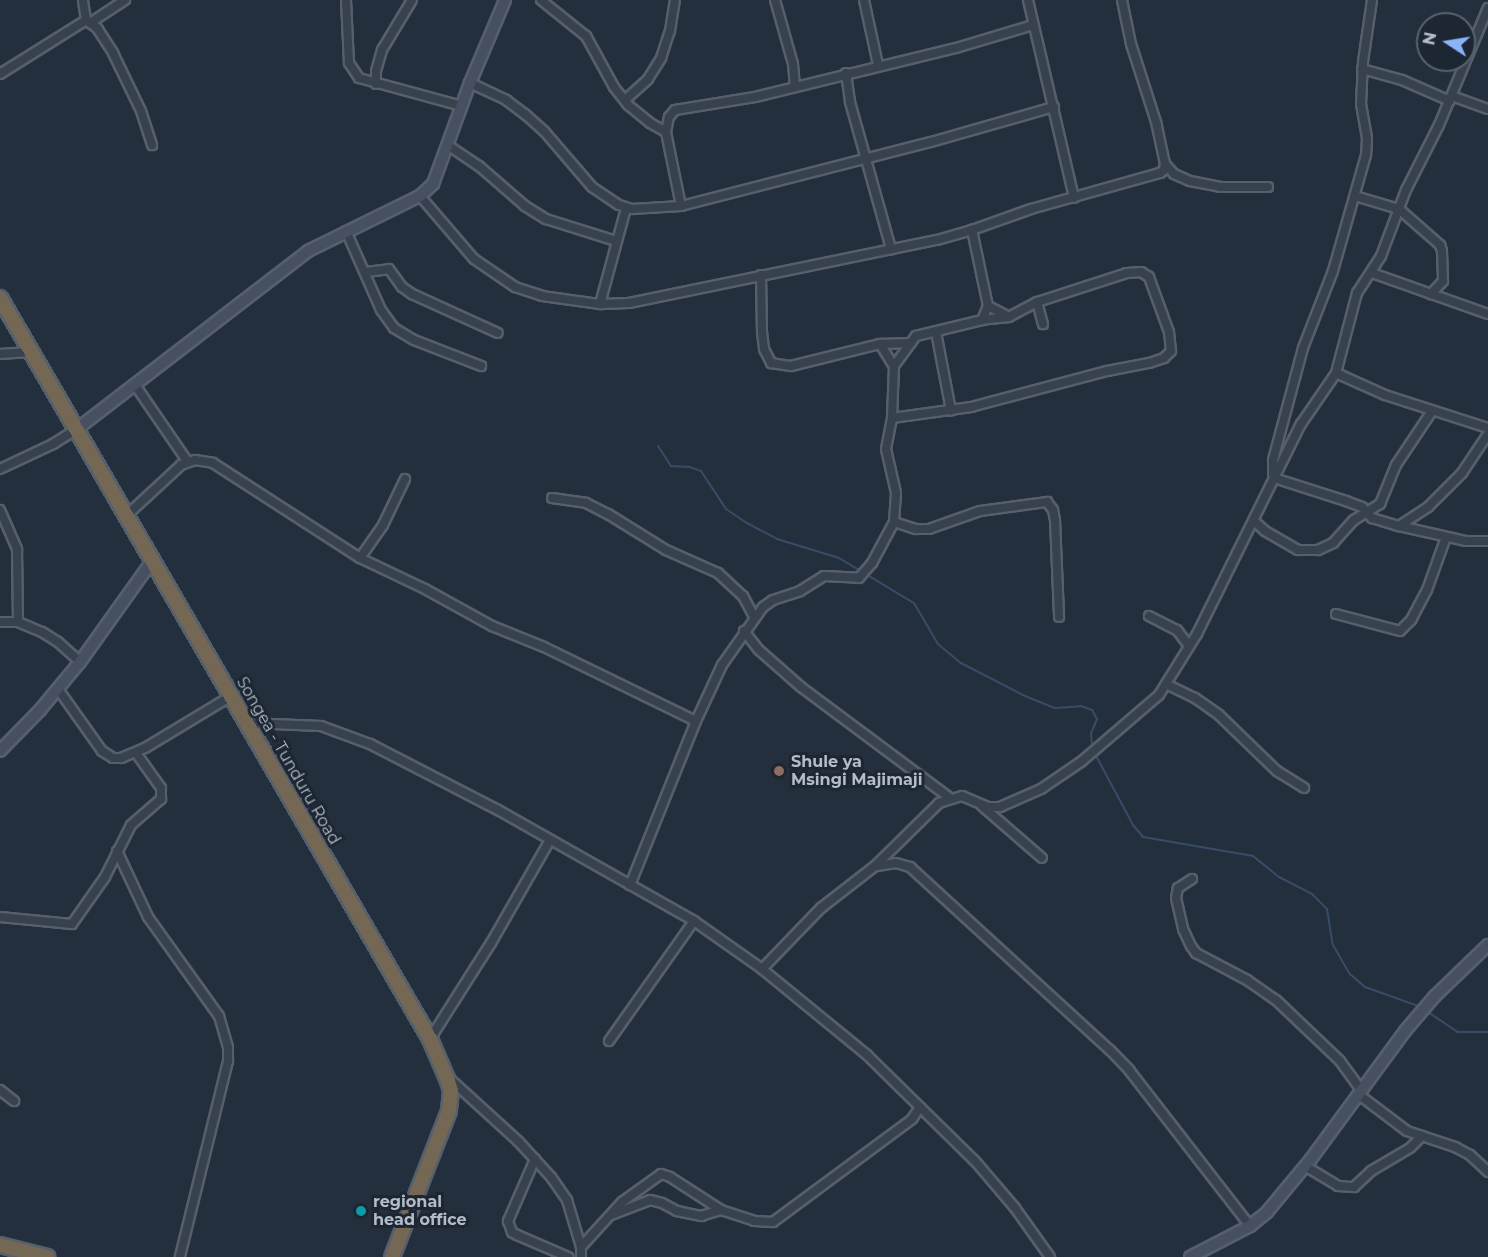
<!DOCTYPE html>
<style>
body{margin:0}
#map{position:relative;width:1488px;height:1257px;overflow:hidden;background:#242f3e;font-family:Montserrat,sans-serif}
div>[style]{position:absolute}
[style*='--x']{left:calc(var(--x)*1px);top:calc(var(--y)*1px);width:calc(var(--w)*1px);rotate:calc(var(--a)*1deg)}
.stream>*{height:2px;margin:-1px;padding:0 1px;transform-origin:1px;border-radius:1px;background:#394c67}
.roads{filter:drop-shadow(2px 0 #565f6c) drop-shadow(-2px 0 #565f6c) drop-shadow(0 2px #565f6c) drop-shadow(0 -2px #565f6c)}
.street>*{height:8px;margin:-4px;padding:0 4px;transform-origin:4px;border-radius:4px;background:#38414e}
.secondary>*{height:10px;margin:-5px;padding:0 5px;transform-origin:5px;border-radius:5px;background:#465061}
.highway>*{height:14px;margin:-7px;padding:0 7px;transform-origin:7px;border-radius:7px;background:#746855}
.dots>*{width:16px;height:16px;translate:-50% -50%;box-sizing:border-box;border:3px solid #1d2633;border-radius:50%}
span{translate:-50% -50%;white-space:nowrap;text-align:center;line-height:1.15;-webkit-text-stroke:6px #1d2633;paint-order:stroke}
.street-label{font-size:16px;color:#b4bcc9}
.poi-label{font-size:16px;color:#b4bcc9;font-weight:700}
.left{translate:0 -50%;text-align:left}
.north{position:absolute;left:1416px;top:12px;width:60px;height:60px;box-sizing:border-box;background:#1d2633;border:2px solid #59626f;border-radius:50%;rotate:282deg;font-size:16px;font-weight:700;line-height:24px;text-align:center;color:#b4bcc9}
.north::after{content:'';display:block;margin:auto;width:21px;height:27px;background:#8ab4f8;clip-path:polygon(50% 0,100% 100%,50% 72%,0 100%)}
</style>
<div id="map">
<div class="stream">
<div style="--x:658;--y:446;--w:24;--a:57"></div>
<div style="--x:671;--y:466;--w:19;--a:3"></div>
<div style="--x:690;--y:467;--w:12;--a:20"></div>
<div style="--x:701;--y:471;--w:45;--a:56.7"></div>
<div style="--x:726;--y:509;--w:25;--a:34"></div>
<div style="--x:747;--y:523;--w:34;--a:28"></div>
<div style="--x:777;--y:539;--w:65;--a:17"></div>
<div style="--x:839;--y:558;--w:87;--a:31"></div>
<div style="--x:914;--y:603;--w:48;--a:59.7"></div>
<div style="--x:938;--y:644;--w:30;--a:40"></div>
<div style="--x:961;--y:663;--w:72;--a:27.3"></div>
<div style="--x:1025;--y:696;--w:32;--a:22"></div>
<div style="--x:1055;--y:708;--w:26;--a:-4"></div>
<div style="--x:1081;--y:706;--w:12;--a:20"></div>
<div style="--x:1092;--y:710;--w:10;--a:61"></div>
<div style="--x:1097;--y:719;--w:15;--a:113"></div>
<div style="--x:1091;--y:733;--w:16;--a:86"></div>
<div style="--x:1095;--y:754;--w:81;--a:61.8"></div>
<div style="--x:1133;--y:825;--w:16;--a:50"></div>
<div style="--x:1143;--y:837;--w:112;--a:9.8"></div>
<div style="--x:1253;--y:856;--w:33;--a:39"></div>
<div style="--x:1279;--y:877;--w:37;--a:27"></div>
<div style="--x:1312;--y:894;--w:21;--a:45"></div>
<div style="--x:1327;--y:909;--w:36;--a:81"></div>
<div style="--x:1333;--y:945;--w:34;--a:60"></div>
<div style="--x:1350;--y:974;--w:20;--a:41"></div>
<div style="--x:1365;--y:987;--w:59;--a:19.7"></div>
<div style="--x:1428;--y:1012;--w:36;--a:34"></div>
<div style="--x:1458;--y:1032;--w:30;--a:0"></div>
</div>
<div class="roads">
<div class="street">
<div style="--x:346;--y:0;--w:63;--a:87.3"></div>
<div style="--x:349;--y:63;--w:18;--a:56"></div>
<div style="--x:359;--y:78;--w:107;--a:15.2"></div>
<div style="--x:541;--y:0;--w:58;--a:38.7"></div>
<div style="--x:586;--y:36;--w:58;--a:61.2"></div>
<div style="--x:614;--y:87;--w:23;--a:52"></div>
<div style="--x:628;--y:105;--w:28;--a:39"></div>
<div style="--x:650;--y:123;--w:18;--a:29"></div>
<div style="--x:775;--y:0;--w:66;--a:74.3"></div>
<div style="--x:793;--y:64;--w:22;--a:85"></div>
<div style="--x:864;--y:0;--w:66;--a:77.8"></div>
<div style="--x:1028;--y:0;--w:203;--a:76.9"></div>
<div style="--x:1372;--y:0;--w:63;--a:98.3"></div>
<div style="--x:1363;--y:62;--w:42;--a:92.7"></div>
<div style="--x:1361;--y:104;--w:35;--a:80"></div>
<div style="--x:1367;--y:138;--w:17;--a:93"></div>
<div style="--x:1366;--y:155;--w:121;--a:105.9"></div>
<div style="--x:1333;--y:271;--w:83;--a:111.3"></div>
<div style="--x:1303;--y:348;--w:116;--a:105"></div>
<div style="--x:1273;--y:460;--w:13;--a:90"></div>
<div style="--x:1273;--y:473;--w:5;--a:79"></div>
<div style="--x:1274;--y:478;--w:76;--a:17.7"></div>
<div style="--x:1346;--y:501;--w:17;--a:21"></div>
<div style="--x:1362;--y:507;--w:15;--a:48"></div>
<div style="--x:1372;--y:518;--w:28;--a:17"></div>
<div style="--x:1399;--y:526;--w:69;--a:12.6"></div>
<div style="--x:1466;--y:541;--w:22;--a:0"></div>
<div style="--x:86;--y:20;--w:14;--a:36"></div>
<div style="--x:97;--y:28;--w:30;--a:57"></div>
<div style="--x:113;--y:53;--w:64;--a:64.2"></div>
<div style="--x:141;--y:111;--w:36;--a:72"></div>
<div style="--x:90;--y:23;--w:42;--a:-33.3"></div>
<div style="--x:1362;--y:69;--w:41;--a:15.4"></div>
<div style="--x:1402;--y:80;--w:52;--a:23.6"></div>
<div style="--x:846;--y:73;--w:29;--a:82"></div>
<div style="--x:850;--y:102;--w:153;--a:74.4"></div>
<div style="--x:0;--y:74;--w:102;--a:-32.1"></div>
<div style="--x:86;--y:20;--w:20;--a:-99"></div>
<div style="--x:470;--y:83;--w:40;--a:25"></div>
<div style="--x:506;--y:100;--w:25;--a:37"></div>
<div style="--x:526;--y:115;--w:24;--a:42"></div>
<div style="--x:544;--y:131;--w:74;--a:49.4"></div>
<div style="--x:592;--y:187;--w:32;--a:34"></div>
<div style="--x:619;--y:205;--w:14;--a:17"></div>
<div style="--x:632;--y:209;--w:49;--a:-3.5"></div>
<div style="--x:681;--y:206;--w:258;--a:-14.4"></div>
<div style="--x:931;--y:142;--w:128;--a:-15.9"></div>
<div style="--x:376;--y:84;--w:13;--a:-90"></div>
<div style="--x:376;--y:71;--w:22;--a:-74"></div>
<div style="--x:382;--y:50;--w:58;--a:-59"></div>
<div style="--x:1452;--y:96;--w:38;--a:20"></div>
<div style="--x:625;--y:100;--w:31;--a:-42"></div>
<div style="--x:648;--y:79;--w:25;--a:-58"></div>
<div style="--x:661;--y:58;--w:28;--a:-72"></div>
<div style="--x:670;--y:31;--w:31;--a:-81"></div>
<div style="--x:449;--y:146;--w:36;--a:34"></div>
<div style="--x:479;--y:166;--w:61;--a:41"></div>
<div style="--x:525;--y:206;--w:25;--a:32"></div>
<div style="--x:546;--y:219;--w:73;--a:17.4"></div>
<div style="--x:1165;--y:164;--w:13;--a:48"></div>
<div style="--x:1174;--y:174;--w:17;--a:24"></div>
<div style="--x:1190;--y:181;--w:31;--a:11"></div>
<div style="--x:1220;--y:187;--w:48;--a:0"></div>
<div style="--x:420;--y:196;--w:83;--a:49.4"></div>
<div style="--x:474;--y:259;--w:50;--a:34.3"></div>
<div style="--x:515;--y:287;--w:28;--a:18"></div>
<div style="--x:542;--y:296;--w:59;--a:7.9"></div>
<div style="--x:600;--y:304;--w:29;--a:-2"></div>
<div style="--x:629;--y:303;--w:314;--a:-11.6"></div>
<div style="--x:937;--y:240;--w:36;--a:-16"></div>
<div style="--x:972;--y:230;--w:63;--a:-19.6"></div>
<div style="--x:1031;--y:209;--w:134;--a:-15.6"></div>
<div style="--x:1160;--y:173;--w:5;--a:-37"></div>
<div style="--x:1164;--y:170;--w:6;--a:-81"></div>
<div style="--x:1165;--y:164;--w:40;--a:-102"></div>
<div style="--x:1157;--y:125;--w:85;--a:-107.8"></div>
<div style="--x:1131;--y:44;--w:45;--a:-101.6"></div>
<div style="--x:1355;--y:196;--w:46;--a:16.5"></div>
<div style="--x:1399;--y:209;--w:55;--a:41.3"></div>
<div style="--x:1440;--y:245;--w:6;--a:72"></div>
<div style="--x:1442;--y:251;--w:30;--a:88"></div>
<div style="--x:1443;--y:281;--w:18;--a:133"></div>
<div style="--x:681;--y:206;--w:76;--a:-101.5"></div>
<div style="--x:666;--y:132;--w:15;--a:-79"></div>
<div style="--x:669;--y:117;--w:9;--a:-49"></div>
<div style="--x:675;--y:110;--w:81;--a:-9.2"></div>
<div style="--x:755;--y:97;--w:207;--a:-13.7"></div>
<div style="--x:956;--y:48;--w:80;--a:-16.6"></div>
<div style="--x:346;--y:231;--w:86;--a:66.1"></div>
<div style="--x:381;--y:310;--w:22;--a:54"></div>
<div style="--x:394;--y:328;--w:23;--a:31"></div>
<div style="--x:414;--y:340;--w:72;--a:21.2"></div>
<div style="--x:366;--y:272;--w:23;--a:-7"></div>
<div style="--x:389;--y:269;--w:22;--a:54"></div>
<div style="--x:402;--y:287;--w:12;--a:35"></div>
<div style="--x:412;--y:294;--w:94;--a:24.4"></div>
<div style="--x:1372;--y:273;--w:123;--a:19.5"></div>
<div style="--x:761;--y:275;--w:57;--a:89"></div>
<div style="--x:762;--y:332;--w:17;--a:83"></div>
<div style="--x:764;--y:349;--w:16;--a:63"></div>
<div style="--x:771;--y:363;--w:20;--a:9"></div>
<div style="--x:791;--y:366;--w:92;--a:-13.9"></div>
<div style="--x:880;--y:344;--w:31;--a:-2"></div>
<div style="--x:1037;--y:302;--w:23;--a:75"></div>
<div style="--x:600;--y:304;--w:99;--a:-74.8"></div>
<div style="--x:988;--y:306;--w:22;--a:27"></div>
<div style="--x:936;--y:332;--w:80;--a:79.2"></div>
<div style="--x:880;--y:344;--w:26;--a:58"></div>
<div style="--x:0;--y:354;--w:30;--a:-4"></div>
<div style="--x:1336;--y:373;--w:54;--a:24.2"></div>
<div style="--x:1385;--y:395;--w:108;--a:17.8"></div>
<div style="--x:135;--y:385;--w:93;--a:55.5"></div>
<div style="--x:892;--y:418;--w:80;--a:-7.9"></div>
<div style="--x:971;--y:407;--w:141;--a:-14.8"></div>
<div style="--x:1107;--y:371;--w:43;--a:-10.8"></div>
<div style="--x:1149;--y:363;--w:16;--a:-18"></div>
<div style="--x:1164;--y:358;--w:10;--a:-45"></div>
<div style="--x:1171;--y:351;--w:19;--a:-96"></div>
<div style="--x:1169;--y:332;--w:59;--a:-110"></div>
<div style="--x:1149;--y:277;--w:9;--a:-148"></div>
<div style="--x:1141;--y:272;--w:14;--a:176"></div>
<div style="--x:1127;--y:273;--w:95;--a:162.1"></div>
<div style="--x:1037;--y:302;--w:32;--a:152"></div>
<div style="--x:1009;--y:317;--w:27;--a:174"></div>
<div style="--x:982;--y:320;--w:15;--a:-67"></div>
<div style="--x:988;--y:306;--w:78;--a:-101.9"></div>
<div style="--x:0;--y:469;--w:59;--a:-25.3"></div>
<div style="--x:53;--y:444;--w:28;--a:-32"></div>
<div style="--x:552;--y:498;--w:34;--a:8"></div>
<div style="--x:586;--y:503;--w:25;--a:27"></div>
<div style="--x:608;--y:514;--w:68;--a:31.8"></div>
<div style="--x:666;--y:550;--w:57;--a:23.9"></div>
<div style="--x:718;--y:573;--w:34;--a:43"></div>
<div style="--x:743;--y:596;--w:24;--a:62"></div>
<div style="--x:0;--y:510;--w:43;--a:66.4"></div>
<div style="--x:17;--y:549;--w:73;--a:89.2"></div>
<div style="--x:127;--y:515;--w:74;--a:-42.8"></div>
<div style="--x:181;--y:465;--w:15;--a:-20"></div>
<div style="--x:195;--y:460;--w:18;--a:9"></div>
<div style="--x:213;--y:463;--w:175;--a:32.9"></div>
<div style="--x:360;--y:558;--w:72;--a:25.5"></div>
<div style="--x:425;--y:589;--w:77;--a:28.9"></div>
<div style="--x:492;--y:626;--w:56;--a:22"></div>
<div style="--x:544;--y:647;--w:169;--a:26"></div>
<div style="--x:696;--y:721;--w:177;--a:111.9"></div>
<div style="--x:1254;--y:521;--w:15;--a:42"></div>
<div style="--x:1265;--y:531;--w:38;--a:30"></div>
<div style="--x:1298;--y:550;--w:20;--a:0"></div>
<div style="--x:1318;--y:550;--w:17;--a:-25"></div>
<div style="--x:1333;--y:543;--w:31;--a:-48"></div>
<div style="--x:1354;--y:520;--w:31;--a:-32"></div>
<div style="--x:1380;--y:504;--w:42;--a:-67.7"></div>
<div style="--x:1396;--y:465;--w:65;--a:-56.3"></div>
<div style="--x:894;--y:522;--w:23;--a:18"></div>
<div style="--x:916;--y:529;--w:13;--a:0"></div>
<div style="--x:929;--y:529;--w:54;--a:-19.4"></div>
<div style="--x:980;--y:511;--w:68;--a:-7.7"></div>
<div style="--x:1047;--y:502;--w:10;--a:53"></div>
<div style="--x:1053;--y:510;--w:10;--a:79"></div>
<div style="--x:1055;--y:520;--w:97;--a:87.6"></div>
<div style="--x:1399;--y:526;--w:35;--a:-33"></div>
<div style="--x:1428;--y:507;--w:48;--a:-45"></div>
<div style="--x:1462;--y:473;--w:47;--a:-56.3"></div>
<div style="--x:360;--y:558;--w:40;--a:-55.1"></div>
<div style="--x:383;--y:525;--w:51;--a:-64.4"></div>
<div style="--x:1336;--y:614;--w:66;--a:14.9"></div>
<div style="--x:1400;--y:631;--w:16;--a:-45"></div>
<div style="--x:1411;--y:620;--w:34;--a:-62"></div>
<div style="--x:1427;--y:590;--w:56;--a:-70.3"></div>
<div style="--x:1149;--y:616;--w:31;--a:27"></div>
<div style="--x:1177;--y:630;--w:20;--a:53"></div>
<div style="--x:0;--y:622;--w:18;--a:0"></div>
<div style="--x:18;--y:622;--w:26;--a:23"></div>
<div style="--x:42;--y:632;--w:19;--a:32"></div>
<div style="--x:58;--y:642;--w:30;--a:42"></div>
<div style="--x:744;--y:631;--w:24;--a:52"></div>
<div style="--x:759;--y:650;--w:56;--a:41.4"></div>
<div style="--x:801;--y:687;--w:186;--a:36.7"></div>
<div style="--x:1166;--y:684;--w:32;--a:26"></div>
<div style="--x:1195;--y:698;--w:29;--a:35"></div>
<div style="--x:1219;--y:715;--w:81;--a:44"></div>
<div style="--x:1277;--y:771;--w:32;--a:32"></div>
<div style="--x:58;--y:689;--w:76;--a:54.6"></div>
<div style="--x:102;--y:751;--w:13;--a:32"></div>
<div style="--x:113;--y:758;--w:8;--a:0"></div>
<div style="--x:121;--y:758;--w:26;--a:-23"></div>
<div style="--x:145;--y:748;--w:103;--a:-31.1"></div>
<div style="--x:696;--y:721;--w:62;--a:-65.1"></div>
<div style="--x:722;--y:665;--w:71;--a:-54.7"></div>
<div style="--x:763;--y:607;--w:12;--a:-35"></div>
<div style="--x:773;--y:600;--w:28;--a:-18"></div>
<div style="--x:800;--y:591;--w:28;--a:-32"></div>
<div style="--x:824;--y:576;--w:35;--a:3"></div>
<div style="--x:859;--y:578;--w:20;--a:-49"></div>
<div style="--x:872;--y:563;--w:47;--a:-61.8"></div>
<div style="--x:894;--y:522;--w:29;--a:-86"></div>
<div style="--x:896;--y:493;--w:45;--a:-102.8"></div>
<div style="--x:886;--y:449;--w:32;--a:-79"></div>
<div style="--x:892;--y:418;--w:52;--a:-87.8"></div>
<div style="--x:894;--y:366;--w:37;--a:-54"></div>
<div style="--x:916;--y:336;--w:68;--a:-13.6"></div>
<div style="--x:249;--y:723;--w:72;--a:2.4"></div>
<div style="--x:321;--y:726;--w:52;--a:20.2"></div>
<div style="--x:370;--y:744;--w:144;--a:27.3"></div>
<div style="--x:498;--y:810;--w:225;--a:29.5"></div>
<div style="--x:694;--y:921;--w:83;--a:35.2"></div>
<div style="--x:762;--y:969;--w:136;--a:39.3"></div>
<div style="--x:867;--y:1055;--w:151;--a:44.5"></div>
<div style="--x:975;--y:1161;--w:62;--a:49.6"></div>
<div style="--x:1015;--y:1208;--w:60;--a:54.5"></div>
<div style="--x:982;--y:806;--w:79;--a:40.9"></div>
<div style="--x:117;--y:851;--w:73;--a:64.8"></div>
<div style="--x:148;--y:917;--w:122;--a:54.4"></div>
<div style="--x:219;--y:1016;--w:32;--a:74"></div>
<div style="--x:228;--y:1047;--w:14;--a:90"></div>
<div style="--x:228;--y:1061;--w:202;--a:103.8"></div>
<div style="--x:877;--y:866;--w:19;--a:-9"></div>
<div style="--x:896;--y:863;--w:15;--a:16"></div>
<div style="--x:910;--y:867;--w:271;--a:42.5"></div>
<div style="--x:1110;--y:1050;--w:28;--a:46"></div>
<div style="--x:1129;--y:1070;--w:197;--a:52.2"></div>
<div style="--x:1192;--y:879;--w:17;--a:147"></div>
<div style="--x:1178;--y:888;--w:10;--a:101"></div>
<div style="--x:1176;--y:898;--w:32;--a:77"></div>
<div style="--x:1183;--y:929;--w:19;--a:65"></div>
<div style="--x:1191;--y:946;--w:9;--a:54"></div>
<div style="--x:1196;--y:953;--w:58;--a:27.9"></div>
<div style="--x:1247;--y:980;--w:35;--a:35"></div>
<div style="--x:1276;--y:1000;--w:88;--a:43.6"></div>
<div style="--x:1340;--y:1061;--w:36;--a:54"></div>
<div style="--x:0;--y:917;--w:72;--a:5.6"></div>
<div style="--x:72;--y:924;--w:57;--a:-54.9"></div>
<div style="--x:105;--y:877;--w:58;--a:-63.4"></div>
<div style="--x:131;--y:825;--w:40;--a:-41"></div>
<div style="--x:161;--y:799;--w:11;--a:-90"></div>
<div style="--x:161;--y:788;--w:43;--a:-125.5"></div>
<div style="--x:762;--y:969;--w:85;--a:-46"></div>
<div style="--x:821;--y:908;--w:68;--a:-37.9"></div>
<div style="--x:875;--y:866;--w:90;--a:-44.5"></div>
<div style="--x:939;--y:803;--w:24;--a:-17"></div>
<div style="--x:962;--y:796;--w:28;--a:23"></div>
<div style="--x:988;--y:807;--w:12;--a:0"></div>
<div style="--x:1000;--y:807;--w:45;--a:-23.7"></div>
<div style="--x:1041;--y:789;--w:50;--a:-34.3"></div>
<div style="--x:1082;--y:761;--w:101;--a:-40.6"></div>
<div style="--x:1159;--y:695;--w:72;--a:-58.1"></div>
<div style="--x:1197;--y:634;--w:234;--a:-63.7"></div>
<div style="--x:1301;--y:424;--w:62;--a:-55.5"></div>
<div style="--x:1336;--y:373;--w:83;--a:-75.3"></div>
<div style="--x:1357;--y:293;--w:44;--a:-57"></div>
<div style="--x:1381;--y:256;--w:71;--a:-69.3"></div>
<div style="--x:1406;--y:190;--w:73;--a:-63.1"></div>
<div style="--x:1439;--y:125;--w:127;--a:-67.3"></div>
<div style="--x:430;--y:1039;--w:114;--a:-57.6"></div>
<div style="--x:491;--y:943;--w:119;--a:-60.2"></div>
<div style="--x:609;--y:1041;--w:147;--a:-54.7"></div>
<div style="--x:450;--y:1079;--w:92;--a:42.4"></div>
<div style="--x:518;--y:1141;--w:49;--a:47.5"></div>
<div style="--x:551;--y:1177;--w:28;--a:55"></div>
<div style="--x:567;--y:1200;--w:49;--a:73.4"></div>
<div style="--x:581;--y:1247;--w:10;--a:90"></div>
<div style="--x:0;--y:1090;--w:18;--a:38"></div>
<div style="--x:1358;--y:1094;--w:61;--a:37.1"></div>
<div style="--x:1407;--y:1131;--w:51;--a:18.4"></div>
<div style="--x:1455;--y:1147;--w:17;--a:28"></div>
<div style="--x:1470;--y:1155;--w:25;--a:43"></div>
<div style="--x:535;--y:1159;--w:68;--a:113.5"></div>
<div style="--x:508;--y:1221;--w:12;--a:70"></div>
<div style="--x:512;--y:1232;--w:6;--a:31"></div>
<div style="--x:517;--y:1235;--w:56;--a:23.3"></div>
<div style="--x:1305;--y:1166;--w:39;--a:31"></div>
<div style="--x:1338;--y:1186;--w:16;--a:4"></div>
<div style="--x:1354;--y:1187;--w:23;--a:-43"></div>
<div style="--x:1371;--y:1171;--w:45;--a:-30.5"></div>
<div style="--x:1410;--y:1148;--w:17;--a:-45"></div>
<div style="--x:611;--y:1215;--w:42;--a:-21"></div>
<div style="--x:650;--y:1200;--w:12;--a:14"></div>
<div style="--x:662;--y:1203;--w:17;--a:28"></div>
<div style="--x:677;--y:1211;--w:25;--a:12"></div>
<div style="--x:701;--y:1216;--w:21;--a:-17"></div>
<div style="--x:581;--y:1247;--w:61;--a:-47.7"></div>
<div style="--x:622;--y:1202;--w:48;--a:-35.7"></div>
<div style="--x:661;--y:1174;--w:9;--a:18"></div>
<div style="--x:670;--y:1177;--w:61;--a:32.9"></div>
<div style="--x:721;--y:1210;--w:35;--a:18"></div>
<div style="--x:754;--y:1221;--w:19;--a:3"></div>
<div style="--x:773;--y:1222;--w:173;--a:-36.5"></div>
<div style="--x:912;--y:1119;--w:14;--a:-56"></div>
</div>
<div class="secondary">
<div style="--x:77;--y:429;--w:292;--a:-37.6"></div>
<div style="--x:308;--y:251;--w:125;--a:-26.2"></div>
<div style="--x:420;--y:196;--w:18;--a:-43"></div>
<div style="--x:433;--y:184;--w:108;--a:-69.9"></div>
<div style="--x:470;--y:83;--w:90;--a:-67.1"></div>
<div style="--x:0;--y:751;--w:57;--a:-45.7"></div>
<div style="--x:40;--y:710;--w:62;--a:-50.2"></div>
<div style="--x:80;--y:662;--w:124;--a:-54.5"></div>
<div style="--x:1190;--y:1257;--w:68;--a:-27.3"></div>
<div style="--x:1250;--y:1226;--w:22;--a:-39"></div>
<div style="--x:1267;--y:1212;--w:69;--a:-50.3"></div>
<div style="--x:1311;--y:1159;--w:159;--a:-53.7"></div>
<div style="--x:1405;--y:1031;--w:46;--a:-49.4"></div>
<div style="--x:1435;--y:996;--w:74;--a:-43.9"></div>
</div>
<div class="highway">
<div style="--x:0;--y:298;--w:857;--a:59.87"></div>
<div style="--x:430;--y:1039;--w:46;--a:66.8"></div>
<div style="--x:448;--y:1081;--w:10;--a:73"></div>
<div style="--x:451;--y:1091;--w:20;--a:96"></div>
<div style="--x:449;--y:1111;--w:157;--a:111.3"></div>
<div style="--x:0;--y:1245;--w:49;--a:14.3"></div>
</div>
</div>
<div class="dots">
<div style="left:779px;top:771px;background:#8d6e63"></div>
<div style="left:361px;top:1211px;background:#0f9aa8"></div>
</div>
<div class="street-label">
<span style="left:288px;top:761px;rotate:60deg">Songea - Tunduru Road</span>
</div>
<div class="poi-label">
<span class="left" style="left:791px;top:771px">Shule ya<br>Msingi Majimaji</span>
<span class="left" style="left:373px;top:1211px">regional<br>head office</span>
</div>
<div class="north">N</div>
</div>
